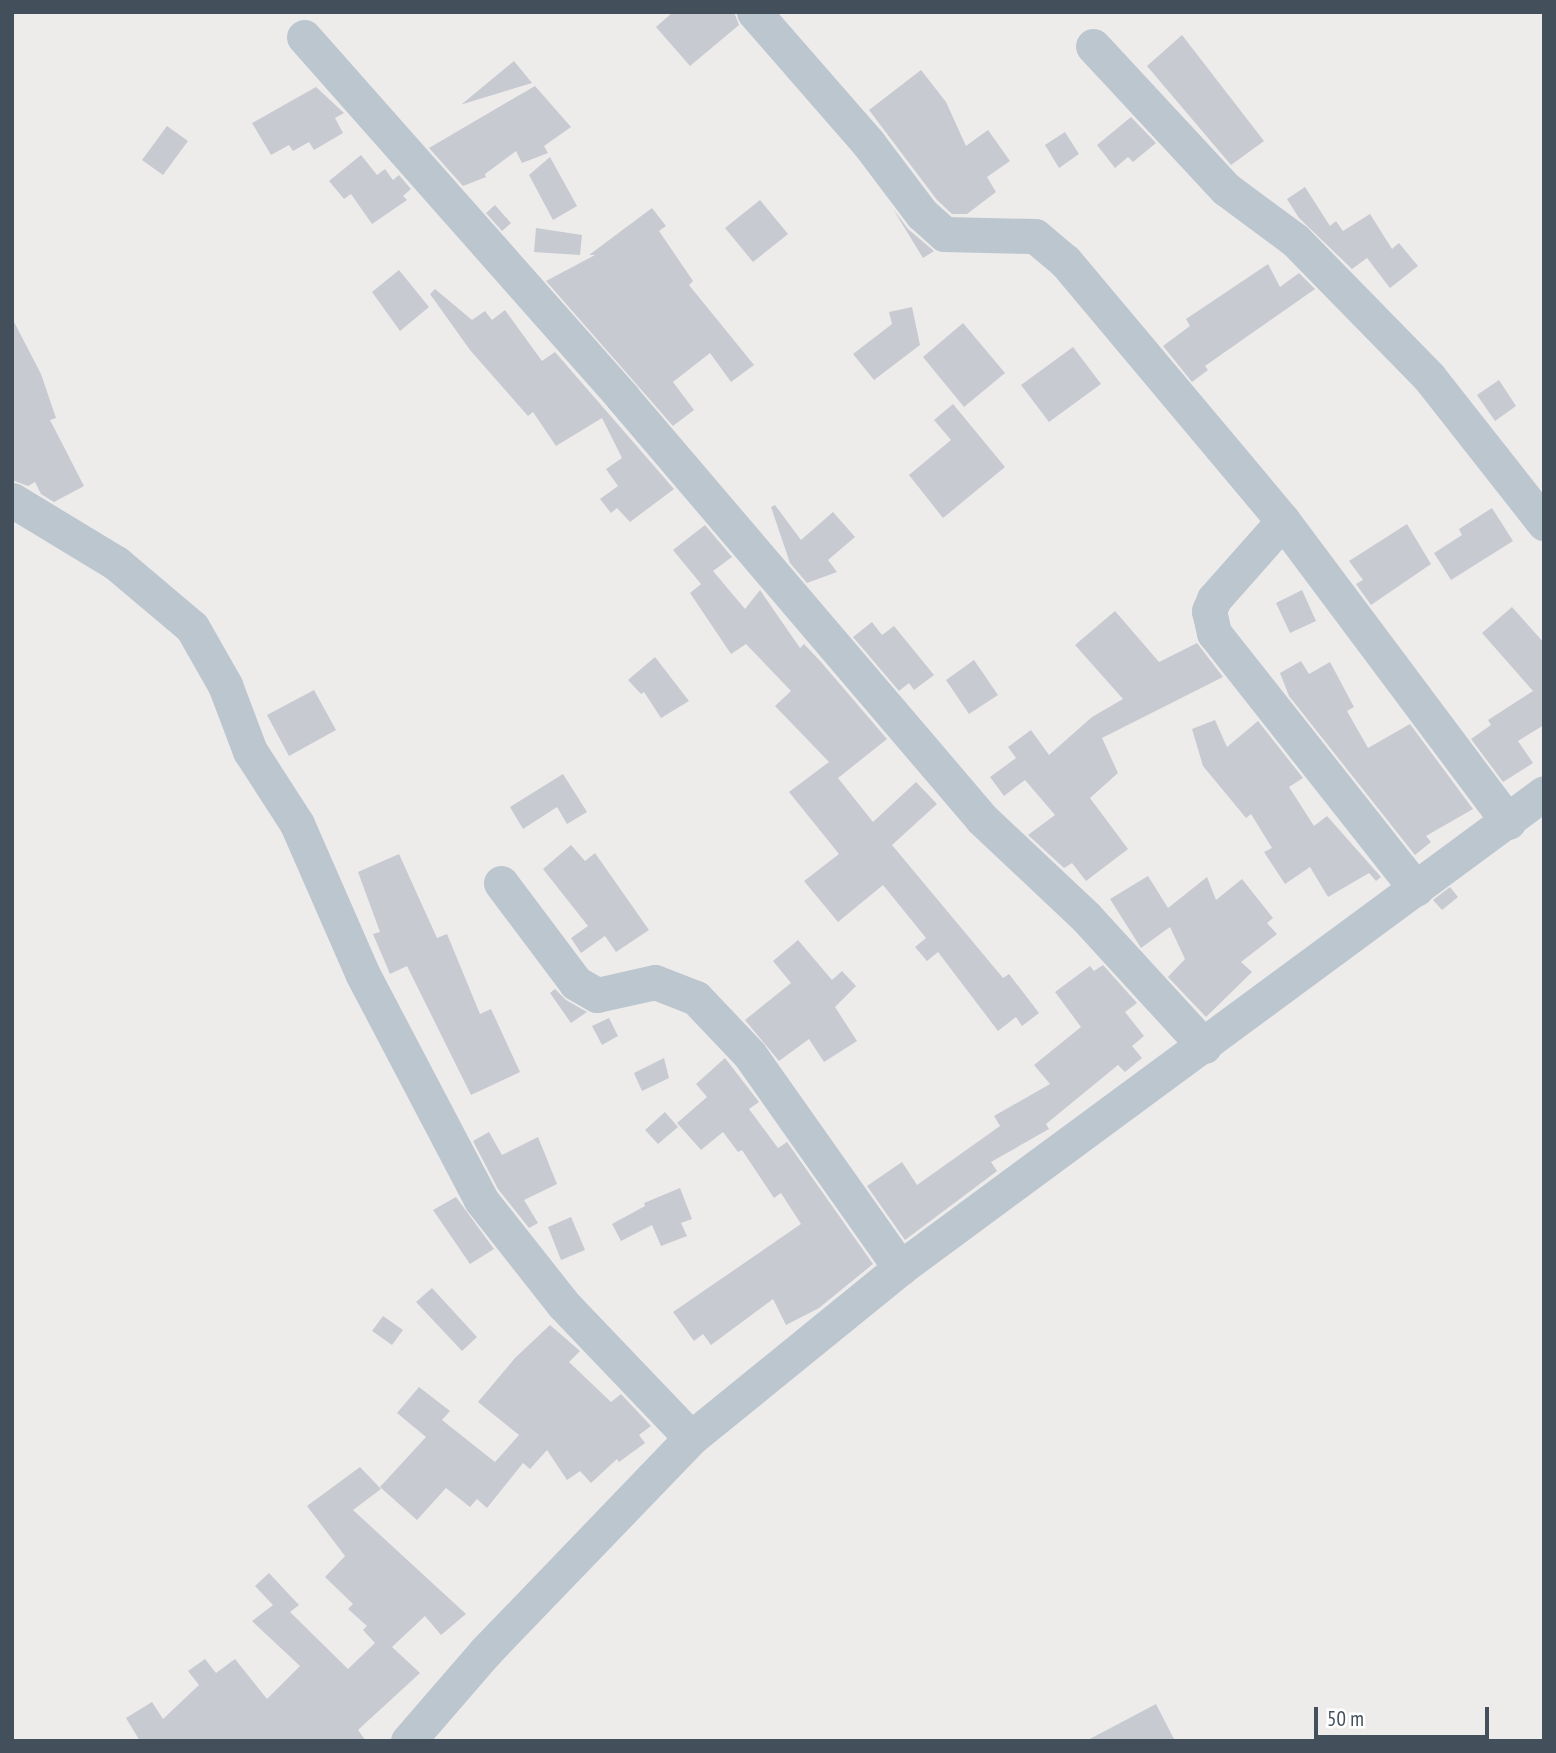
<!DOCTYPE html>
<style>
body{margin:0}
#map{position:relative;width:1556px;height:1753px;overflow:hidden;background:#eeebeb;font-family:"PT Sans Narrow",sans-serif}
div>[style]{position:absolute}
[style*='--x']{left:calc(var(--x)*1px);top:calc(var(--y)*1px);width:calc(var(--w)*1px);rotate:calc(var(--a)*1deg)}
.building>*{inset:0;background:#c7cad1}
.minor>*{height:35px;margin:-17.5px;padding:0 17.5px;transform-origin:17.5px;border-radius:17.5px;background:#bbc6cf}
span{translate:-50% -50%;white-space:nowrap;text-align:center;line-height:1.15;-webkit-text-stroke:5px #fff;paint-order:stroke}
.frame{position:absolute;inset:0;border:14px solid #434f5a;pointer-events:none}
.scale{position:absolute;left:1314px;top:1707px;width:175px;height:32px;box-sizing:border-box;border:4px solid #434f5a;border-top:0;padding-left:9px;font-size:21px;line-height:24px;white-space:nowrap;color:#434f5a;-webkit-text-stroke:5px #fff;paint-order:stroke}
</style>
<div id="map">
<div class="building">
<div style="clip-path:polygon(673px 12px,734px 12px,739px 25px,690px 66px,656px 27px)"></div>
<div style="clip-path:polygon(1182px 35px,1264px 141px,1231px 165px,1147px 66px)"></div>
<div style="clip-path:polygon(514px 61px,532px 83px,463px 104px,462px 104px)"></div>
<div style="clip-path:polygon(921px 70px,946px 102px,966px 146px,988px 130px,1010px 161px,987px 177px,996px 192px,967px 214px,952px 214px,937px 200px,869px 110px)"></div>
<div style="clip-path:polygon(535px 86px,571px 127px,544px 146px,548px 153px,522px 163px,516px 151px,485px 174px,486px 177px,463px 186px,429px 148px)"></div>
<div style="clip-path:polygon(316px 87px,344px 113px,335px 118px,343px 133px,314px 150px,309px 142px,293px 151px,289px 145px,271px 155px,252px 123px)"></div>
<div style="clip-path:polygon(1131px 117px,1156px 143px,1133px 162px,1128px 157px,1115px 168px,1097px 145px)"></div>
<div style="clip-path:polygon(167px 126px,188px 141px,163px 175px,142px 160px)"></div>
<div style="clip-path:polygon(1065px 132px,1079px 154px,1059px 168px,1045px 145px)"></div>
<div style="clip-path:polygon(361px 155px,377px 175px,385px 169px,393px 180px,399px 175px,411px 189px,403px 196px,407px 200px,372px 224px,351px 194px,344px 199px,329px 181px)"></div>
<div style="clip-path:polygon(550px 157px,577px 206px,553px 220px,529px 175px)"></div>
<div style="clip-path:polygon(1305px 187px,1330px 226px,1336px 221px,1343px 231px,1370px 214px,1392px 249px,1399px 243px,1418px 266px,1390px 288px,1367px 258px,1352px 269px,1299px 218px,1287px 199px)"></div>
<div style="clip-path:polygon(760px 200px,788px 234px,753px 262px,725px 228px)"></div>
<div style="clip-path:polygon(495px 205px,511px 223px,502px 231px,486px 213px)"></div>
<div style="clip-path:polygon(652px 208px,666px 226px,659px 231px,693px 281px,689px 285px,754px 365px,731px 382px,710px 353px,673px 382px,694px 410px,673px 426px,546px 281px,595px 255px,589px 255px)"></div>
<div style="clip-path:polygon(893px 209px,908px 229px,934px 251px,923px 258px)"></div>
<div style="clip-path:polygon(536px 228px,582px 235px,580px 255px,534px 252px)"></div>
<div style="clip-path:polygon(1268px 264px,1280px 287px,1299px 273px,1315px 289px,1205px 366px,1208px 370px,1192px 382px,1163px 346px,1190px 326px,1186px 319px)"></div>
<div style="clip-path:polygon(399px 270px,429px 307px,400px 331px,372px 292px)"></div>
<div style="clip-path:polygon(435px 289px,472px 320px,485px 311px,492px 320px,505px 310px,542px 361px,555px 352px,674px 489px,630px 522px,617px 508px,611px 513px,600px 499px,618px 486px,606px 469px,622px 458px,602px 418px,556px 446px,533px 412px,528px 416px,470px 350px,430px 294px)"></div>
<div style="clip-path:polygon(912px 307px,920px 345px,874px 380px,853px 354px,892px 324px,889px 312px)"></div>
<div style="clip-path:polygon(12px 318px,41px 374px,56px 418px,50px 420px,84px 486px,54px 502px,41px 494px,35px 482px,28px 486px,12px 480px)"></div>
<div style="clip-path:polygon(963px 323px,1005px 373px,964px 407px,923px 357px)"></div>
<div style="clip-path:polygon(1073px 347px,1101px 384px,1049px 422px,1021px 385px)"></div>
<div style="clip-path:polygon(1499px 380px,1516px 406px,1495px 421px,1477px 395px)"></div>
<div style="clip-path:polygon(953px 404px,1005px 467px,943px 518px,909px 475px,951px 440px,934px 420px)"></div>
<div style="clip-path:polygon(775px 505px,801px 540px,833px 512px,855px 537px,828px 560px,837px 572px,807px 583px,790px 563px,771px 507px)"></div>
<div style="clip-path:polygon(1492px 508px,1513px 541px,1451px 580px,1434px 553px,1462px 535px,1459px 529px)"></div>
<div style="clip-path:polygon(1407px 524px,1431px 564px,1371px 605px,1356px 584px,1363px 580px,1349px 561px)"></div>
<div style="clip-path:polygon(705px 525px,732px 557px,713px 571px,745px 609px,760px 590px,800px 648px,804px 644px,821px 662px,887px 739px,838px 778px,873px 822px,916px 782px,937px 804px,892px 845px,1003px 978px,1009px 974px,1039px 1013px,1022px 1026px,1016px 1017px,998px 1031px,938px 952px,927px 961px,915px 947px,926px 938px,883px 885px,838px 922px,804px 881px,839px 854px,789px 792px,829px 762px,775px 706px,791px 691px,746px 644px,731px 654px,690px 593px,701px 584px,673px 550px)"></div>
<div style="clip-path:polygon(1302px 590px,1316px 621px,1290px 633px,1276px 603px)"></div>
<div style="clip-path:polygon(1512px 607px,1544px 643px,1544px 725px,1518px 741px,1533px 763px,1503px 782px,1471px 739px,1491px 725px,1488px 720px,1533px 691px,1482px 633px)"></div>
<div style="clip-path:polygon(1115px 611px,1159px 662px,1197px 643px,1223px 677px,1102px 738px,1118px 773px,1090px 798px,1128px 849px,1086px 881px,1072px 863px,1064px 868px,1028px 835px,1055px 815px,1025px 780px,1004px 796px,990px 777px,1016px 758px,1008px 747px,1031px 730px,1049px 755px,1092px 717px,1123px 699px,1075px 645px)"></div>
<div style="clip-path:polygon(872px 622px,882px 635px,894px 626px,934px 675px,914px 690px,909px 683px,899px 691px,853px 637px)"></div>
<div style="clip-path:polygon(655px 657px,689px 701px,661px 718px,644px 692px,641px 694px,628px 680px)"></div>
<div style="clip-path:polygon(974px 660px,998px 695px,969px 714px,946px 680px)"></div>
<div style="clip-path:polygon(1301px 661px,1309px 674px,1330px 662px,1354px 707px,1347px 711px,1368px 748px,1410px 724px,1473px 809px,1426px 836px,1431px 842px,1415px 855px,1289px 696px,1280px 673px)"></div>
<div style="clip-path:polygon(314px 690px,336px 730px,289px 756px,267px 715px)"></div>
<div style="clip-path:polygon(1215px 720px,1227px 747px,1258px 721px,1303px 778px,1289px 787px,1314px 826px,1327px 816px,1381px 877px,1376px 881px,1369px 873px,1328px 897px,1310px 867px,1285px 884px,1264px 852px,1272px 848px,1251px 814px,1246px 818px,1203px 766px,1192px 729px)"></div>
<div style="clip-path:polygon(563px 774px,587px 812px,567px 824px,557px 807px,523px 829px,510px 807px)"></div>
<div style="clip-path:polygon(571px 845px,585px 861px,595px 853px,649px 930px,616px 952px,605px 936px,581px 953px,571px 938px,588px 926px,543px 869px)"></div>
<div style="clip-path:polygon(399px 854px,437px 938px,447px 934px,480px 1014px,491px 1009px,520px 1072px,471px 1095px,407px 966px,390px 974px,373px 934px,380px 932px,358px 872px)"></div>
<div style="clip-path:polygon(1148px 876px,1168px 908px,1207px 877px,1216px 900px,1242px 879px,1273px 918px,1267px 923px,1277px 934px,1241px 962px,1252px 972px,1206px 1017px,1168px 977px,1185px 959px,1170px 927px,1141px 948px,1110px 899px)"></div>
<div style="clip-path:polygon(1450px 887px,1458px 897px,1442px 910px,1433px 900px)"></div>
<div style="clip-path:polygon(798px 940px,832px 980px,842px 971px,856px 986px,835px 1007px,857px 1041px,824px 1062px,809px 1039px,779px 1061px,745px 1020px,791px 983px,773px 961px)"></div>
<div style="clip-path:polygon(1103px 965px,1137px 1003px,1125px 1012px,1144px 1036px,1132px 1046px,1142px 1058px,1125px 1072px,1118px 1065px,1046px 1124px,1049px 1129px,991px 1162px,997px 1171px,905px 1240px,867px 1186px,902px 1162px,917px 1185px,1000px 1126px,994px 1116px,1050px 1084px,1034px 1065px,1081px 1027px,1055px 992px,1090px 966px,1094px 971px)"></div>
<div style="clip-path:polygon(555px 989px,566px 1000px,587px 1012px,571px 1023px,550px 993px)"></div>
<div style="clip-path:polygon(609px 1018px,618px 1036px,602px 1045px,592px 1026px)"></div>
<div style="clip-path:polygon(664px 1058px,669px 1078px,642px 1091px,634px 1073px)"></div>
<div style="clip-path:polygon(725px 1058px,759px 1102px,749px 1109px,778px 1148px,787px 1142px,873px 1264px,819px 1308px,786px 1325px,773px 1299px,711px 1345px,703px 1334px,694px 1341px,673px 1312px,801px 1224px,781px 1193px,774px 1198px,742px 1150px,738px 1152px,723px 1132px,701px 1150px,677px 1123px,707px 1097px,696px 1084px)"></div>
<div style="clip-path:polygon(665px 1112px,678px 1127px,658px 1144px,645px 1130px)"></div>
<div style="clip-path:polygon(489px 1132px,502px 1155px,538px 1137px,557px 1184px,524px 1200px,538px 1223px,529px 1228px,498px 1189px,473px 1141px)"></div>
<div style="clip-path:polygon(680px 1188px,692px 1219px,681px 1223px,687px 1236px,661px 1246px,652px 1225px,621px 1241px,612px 1224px,645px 1206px,644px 1203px)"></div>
<div style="clip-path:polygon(456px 1197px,494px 1249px,470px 1264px,433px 1210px)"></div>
<div style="clip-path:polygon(571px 1217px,585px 1250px,561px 1260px,548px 1227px)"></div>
<div style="clip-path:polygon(432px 1288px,477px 1337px,462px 1351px,416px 1302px)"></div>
<div style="clip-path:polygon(383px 1316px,403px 1330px,392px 1345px,372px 1331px)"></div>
<div style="clip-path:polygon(550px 1325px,580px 1351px,569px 1362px,611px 1402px,621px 1394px,651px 1426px,639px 1435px,645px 1443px,619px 1462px,617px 1459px,591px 1483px,580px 1471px,567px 1480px,547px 1450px,530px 1469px,523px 1463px,487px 1508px,477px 1499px,470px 1507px,446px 1488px,417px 1520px,380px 1487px,426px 1437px,397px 1413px,419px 1387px,450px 1411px,442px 1420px,495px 1462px,519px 1435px,478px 1402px,515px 1358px)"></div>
<div style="clip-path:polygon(360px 1467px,381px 1489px,353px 1510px,466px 1614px,441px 1635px,425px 1616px,392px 1647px,420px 1673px,358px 1730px,366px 1741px,140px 1741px,126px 1718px,152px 1702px,163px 1719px,199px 1685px,188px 1671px,205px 1659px,216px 1673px,235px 1659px,267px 1699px,300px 1666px,252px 1621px,273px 1605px,255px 1586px,269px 1573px,299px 1605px,290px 1612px,348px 1669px,375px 1643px,363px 1630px,367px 1626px,348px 1609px,353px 1604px,325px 1577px,345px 1556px,307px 1506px)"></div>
<div style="clip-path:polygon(1156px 1704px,1175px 1741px,1086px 1741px)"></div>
</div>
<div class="minor">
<div style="--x:754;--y:12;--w:175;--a:48.9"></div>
<div style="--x:869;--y:144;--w:88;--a:52.9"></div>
<div style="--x:922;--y:214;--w:30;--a:42"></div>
<div style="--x:944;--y:234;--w:91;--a:1.3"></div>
<div style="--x:1035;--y:236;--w:39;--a:40"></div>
<div style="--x:1065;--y:261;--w:339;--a:50"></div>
<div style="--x:1283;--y:521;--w:376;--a:53.2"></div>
<div style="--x:304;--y:37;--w:482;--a:48.5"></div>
<div style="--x:623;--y:398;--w:553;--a:49.54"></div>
<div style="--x:982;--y:819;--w:143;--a:43.3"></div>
<div style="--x:1086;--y:917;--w:175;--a:47.5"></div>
<div style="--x:1093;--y:46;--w:195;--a:47.1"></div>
<div style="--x:1226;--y:189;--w:86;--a:36.5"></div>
<div style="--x:1295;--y:240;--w:192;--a:45.6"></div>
<div style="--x:1429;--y:377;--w:186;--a:51.8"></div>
<div style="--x:12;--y:500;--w:122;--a:31.2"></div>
<div style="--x:116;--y:563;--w:99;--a:40.1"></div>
<div style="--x:192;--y:627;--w:67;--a:60.4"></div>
<div style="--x:225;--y:685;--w:71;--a:69.3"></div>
<div style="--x:250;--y:751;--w:87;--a:57.2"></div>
<div style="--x:297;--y:824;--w:163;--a:66.4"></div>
<div style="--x:362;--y:973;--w:256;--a:62.3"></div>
<div style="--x:481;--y:1200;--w:132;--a:51.7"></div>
<div style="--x:563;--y:1304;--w:185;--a:46.3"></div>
<div style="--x:1283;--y:521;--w:104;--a:131.5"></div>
<div style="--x:1214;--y:599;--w:13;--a:113"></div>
<div style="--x:1209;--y:611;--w:23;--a:77"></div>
<div style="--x:1214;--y:633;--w:326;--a:51.7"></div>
<div style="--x:501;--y:883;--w:125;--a:53.1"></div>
<div style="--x:576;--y:983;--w:24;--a:30"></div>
<div style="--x:597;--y:995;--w:59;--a:-12.6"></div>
<div style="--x:655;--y:982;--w:44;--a:21.3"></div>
<div style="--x:696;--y:998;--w:79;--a:46.5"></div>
<div style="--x:750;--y:1055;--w:261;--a:54.8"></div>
<div style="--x:408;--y:1741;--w:118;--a:-49.1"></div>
<div style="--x:485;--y:1652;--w:297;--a:-46.1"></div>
<div style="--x:691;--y:1438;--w:269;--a:-39.1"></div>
<div style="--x:900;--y:1268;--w:800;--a:-36.41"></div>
</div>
<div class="frame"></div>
<div class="scale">50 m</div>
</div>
